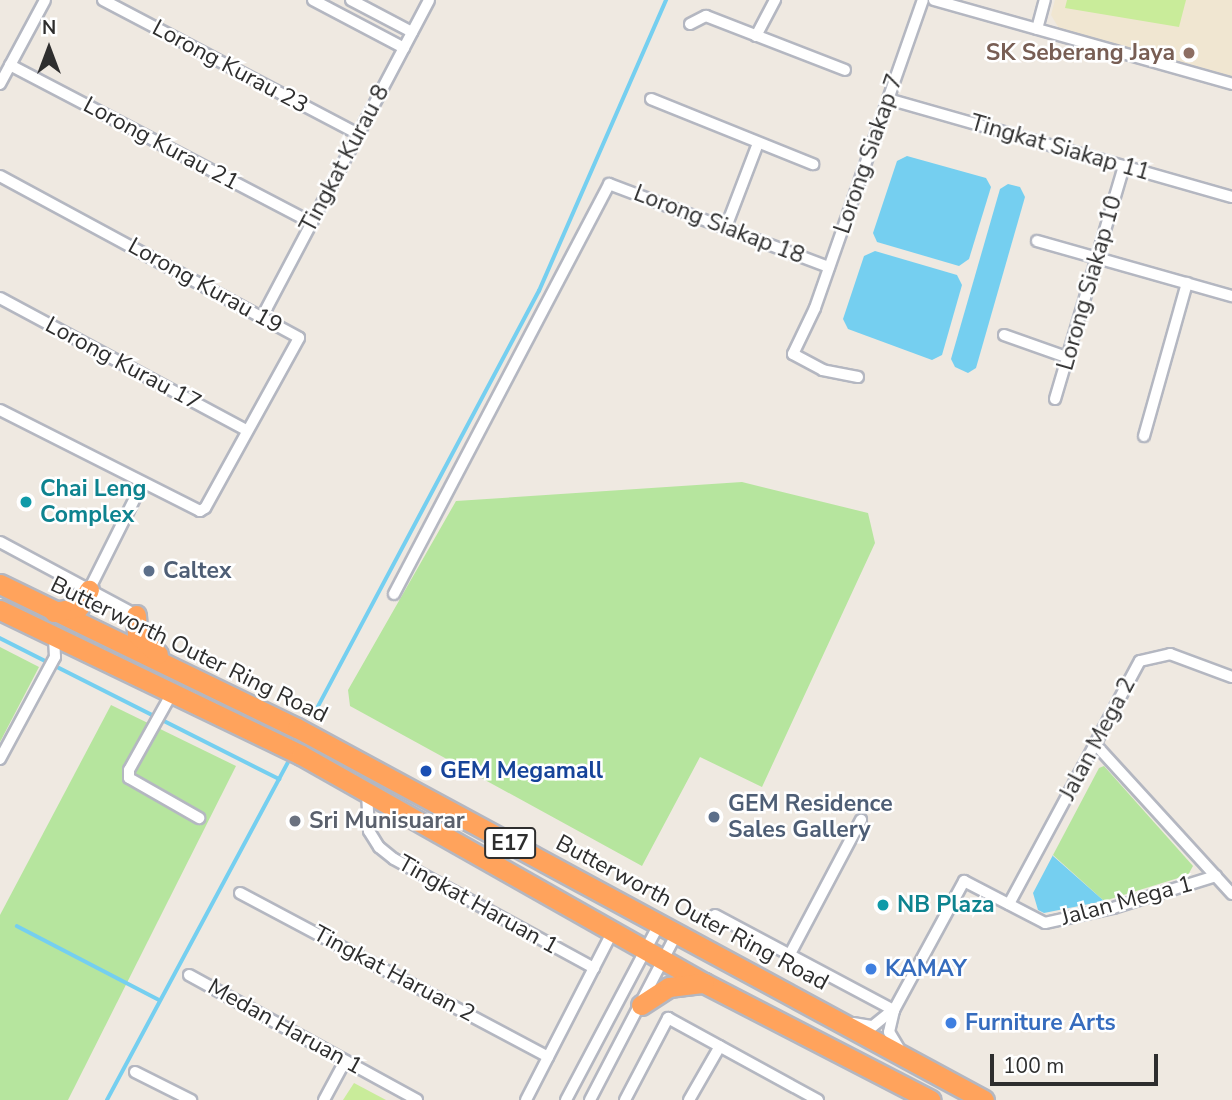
<!DOCTYPE html>
<style>
body{margin:0}
#map{position:relative;width:1232px;height:1100px;overflow:hidden;background:#efe9e1;font-family:"Nunito Sans",sans-serif}
div>[style]{position:absolute}
[style*='--x']{left:calc(var(--x)*1px);top:calc(var(--y)*1px);width:calc(var(--w)*1px);rotate:calc(var(--a)*1deg)}
.education>*{inset:0;background:#f0e6d1}
.green>*{inset:0;background:#b6e59e}
.pitch>*{inset:0;background:#c9ec9a}
.water>*{inset:0;background:#75cff0}
.stream>*{height:3.5px;margin:-1.75px;padding:0 1.75px;transform-origin:1.75px;border-radius:1.75px;background:#75cff0}
.roads{filter:drop-shadow(2px 0 #b4b7c1) drop-shadow(-2px 0 #b4b7c1) drop-shadow(0 2px #b4b7c1) drop-shadow(0 -2px #b4b7c1)}
.minor>*{height:10px;margin:-5px;padding:0 5px;transform-origin:5px;border-radius:5px;background:#fff}
.motorway>*{height:19px;margin:-9.5px;padding:0 9.5px;transform-origin:9.5px;border-radius:9.5px;background:#ffa35c}
.dots>*{width:19px;height:19px;translate:-50% -50%;box-sizing:border-box;border:4px solid #fff;border-radius:50%}
span{translate:-50% -50%;white-space:nowrap;text-align:center;line-height:1.15;-webkit-text-stroke:5px #fff;paint-order:stroke}
.shield-label span{padding:2px 5px;background:#fff;border:2px solid;border-radius:5px;-webkit-text-stroke-width:0}
.shield-label{font-size:21px;color:#2e2e2e;font-weight:700}
.education-label{font-size:23px;color:#785e54;font-weight:700}
.right{translate:-100% -50%;text-align:right}
.street-label{font-size:23px;color:#2e2e2e}
.culture-label{font-size:23px;color:#0d838f;font-weight:700}
.left{translate:0 -50%;text-align:left}
.service-label{font-size:23px;color:#4e5e75;font-weight:700}
.transit-label{font-size:23px;color:#164399;font-weight:700}
.worship-label{font-size:23px;color:#5b616d;font-weight:700}
.shop-label{font-size:23px;color:#366cbe;font-weight:700}
.north{position:absolute;left:14px;top:14px;width:70px;height:70px;-webkit-text-stroke:5px #fff;paint-order:stroke;rotate:0deg;font-size:19px;font-weight:700;line-height:28px;text-align:center;color:#2e2e2e}
.north::after{content:'';display:block;margin:auto;width:24px;height:32px;background:#2e2e2e;clip-path:polygon(50% 0,100% 100%,50% 72%,0 100%)}
.scale{position:absolute;left:990px;top:1054px;width:168px;height:32px;box-sizing:border-box;border:4px solid #2e2e2e;border-top:0;padding-left:9px;font-size:21px;line-height:24px;white-space:nowrap;color:#2e2e2e;-webkit-text-stroke:5px #fff;paint-order:stroke}
</style>
<div id="map">
<div class="education">
<div style="clip-path:polygon(1055px 0,1232px 0,1232px 77px,1060px 30px,1051px 15px)"></div>
</div>
<div class="green">
<div style="clip-path:polygon(742px 482px,868px 513px,875px 543px,762px 787px,700px 757px,642px 866px,350px 706px,348px 690px,456px 501px)"></div>
<div style="clip-path:polygon(0 647px,39px 667px,0 742px)"></div>
<div style="clip-path:polygon(111px 705px,236px 766px,68px 1100px,0 1100px,0 915px)"></div>
<div style="clip-path:polygon(1104px 766px,1193px 866px,1188px 875px,1104px 901px,1053px 855px,1099px 768px)"></div>
</div>
<div class="pitch">
<div style="clip-path:polygon(1067px 0,1186px 0,1179px 27px,1065px 8px)"></div>
<div style="clip-path:polygon(354px 1083px,386px 1100px,343px 1100px)"></div>
</div>
<div class="water">
<div style="clip-path:polygon(907px 156px,986px 178px,991px 187px,969px 259px,959px 266px,877px 242px,873px 233px,897px 161px)"></div>
<div style="clip-path:polygon(1008px 184px,1020px 187px,1025px 197px,976px 368px,968px 373px,955px 367px,951px 359px,1000px 189px)"></div>
<div style="clip-path:polygon(875px 251px,957px 275px,962px 285px,942px 355px,932px 360px,848px 329px,843px 319px,864px 256px)"></div>
<div style="clip-path:polygon(1053px 855px,1053px 856px,1104px 901px,1044px 913px,1038px 910px,1033px 893px)"></div>
</div>
<div class="stream">
<div style="--x:0;--y:638;--w:313;--a:26.8"></div>
<div style="--x:314;--y:714;--w:479;--a:-62"></div>
<div style="--x:539;--y:291;--w:318;--a:-66.4"></div>
<div style="--x:17;--y:926;--w:160;--a:27.5"></div>
<div style="--x:107;--y:1100;--w:383;--a:-61.8"></div>
</div>
<div class="roads">
<div class="minor">
<div style="--x:103;--y:0;--w:288;--a:27.7"></div>
<div style="--x:313;--y:0;--w:103;--a:27.8"></div>
<div style="--x:351;--y:0;--w:69;--a:27.7"></div>
<div style="--x:934;--y:0;--w:310;--a:15.7"></div>
<div style="--x:690;--y:24;--w:18;--a:-27"></div>
<div style="--x:706;--y:16;--w:149;--a:21.2"></div>
<div style="--x:1037;--y:29;--w:30;--a:-75"></div>
<div style="--x:756;--y:36;--w:41;--a:-62.2"></div>
<div style="--x:10;--y:65;--w:341;--a:27.6"></div>
<div style="--x:0;--y:84;--w:95;--a:-61.8"></div>
<div style="--x:651;--y:99;--w:175;--a:21.9"></div>
<div style="--x:888;--y:99;--w:358;--a:15.9"></div>
<div style="--x:0;--y:176;--w:340;--a:28.4"></div>
<div style="--x:299;--y:338;--w:194;--a:118.9"></div>
<div style="--x:205;--y:508;--w:6;--a:149"></div>
<div style="--x:200;--y:511;--w:224;--a:-153.2"></div>
<div style="--x:726;--y:227;--w:90;--a:-69.1"></div>
<div style="--x:1037;--y:241;--w:203;--a:15.8"></div>
<div style="--x:0;--y:298;--w:279;--a:28.2"></div>
<div style="--x:262;--y:317;--w:358;--a:-62.2"></div>
<div style="--x:1004;--y:335;--w:69;--a:19.5"></div>
<div style="--x:858;--y:377;--w:36;--a:-169"></div>
<div style="--x:823;--y:370;--w:34;--a:-152"></div>
<div style="--x:793;--y:354;--w:51;--a:-64.4"></div>
<div style="--x:815;--y:308;--w:326;--a:-70.7"></div>
<div style="--x:1055;--y:399;--w:243;--a:-73.5"></div>
<div style="--x:1144;--y:436;--w:159;--a:-74.3"></div>
<div style="--x:0;--y:542;--w:154;--a:28.2"></div>
<div style="--x:89;--y:590;--w:119;--a:-63.4"></div>
<div style="--x:394;--y:594;--w:463;--a:-62.3"></div>
<div style="--x:609;--y:184;--w:235;--a:20.7"></div>
<div style="--x:172;--y:693;--w:88;--a:119.2"></div>
<div style="--x:129;--y:770;--w:8;--a:90"></div>
<div style="--x:129;--y:778;--w:81;--a:29.7"></div>
<div style="--x:1095;--y:744;--w:203;--a:47.6"></div>
<div style="--x:0;--y:759;--w:116;--a:-61.7"></div>
<div style="--x:55;--y:657;--w:19;--a:-93"></div>
<div style="--x:367;--y:792;--w:39;--a:87"></div>
<div style="--x:369;--y:831;--w:19;--a:58"></div>
<div style="--x:379;--y:847;--w:19;--a:39"></div>
<div style="--x:394;--y:859;--w:228;--a:28.6"></div>
<div style="--x:240;--y:893;--w:349;--a:28"></div>
<div style="--x:1009;--y:904;--w:276;--a:-61.7"></div>
<div style="--x:1140;--y:661;--w:31;--a:-13"></div>
<div style="--x:1170;--y:654;--w:66;--a:20.4"></div>
<div style="--x:715;--y:915;--w:203;--a:28"></div>
<div style="--x:790;--y:954;--w:152;--a:-62.1"></div>
<div style="--x:189;--y:975;--w:260;--a:28.7"></div>
<div style="--x:853;--y:1023;--w:20;--a:9"></div>
<div style="--x:873;--y:1026;--w:26;--a:-39"></div>
<div style="--x:900;--y:1050;--w:21;--a:-121"></div>
<div style="--x:889;--y:1032;--w:23;--a:-77"></div>
<div style="--x:894;--y:1010;--w:147;--a:-61.5"></div>
<div style="--x:964;--y:881;--w:91;--a:27.4"></div>
<div style="--x:1045;--y:923;--w:70;--a:-12.4"></div>
<div style="--x:1113;--y:908;--w:108;--a:-17.3"></div>
<div style="--x:135;--y:1072;--w:63;--a:26.6"></div>
<div style="--x:324;--y:1100;--w:44;--a:-61.7"></div>
<div style="--x:526;--y:1100;--w:190;--a:-62.8"></div>
<div style="--x:566;--y:1100;--w:199;--a:-62.1"></div>
<div style="--x:590;--y:1100;--w:188;--a:-62.5"></div>
<div style="--x:625;--y:1100;--w:93;--a:-62.3"></div>
<div style="--x:668;--y:1018;--w:171;--a:28.7"></div>
<div style="--x:689;--y:1100;--w:62;--a:-60.1"></div>
</div>
<div class="motorway">
<div style="--x:0;--y:584;--w:330;--a:25.9"></div>
<div style="--x:297;--y:728;--w:781;--a:28.43"></div>
<div style="--x:0;--y:610;--w:334;--a:25.7"></div>
<div style="--x:301;--y:755;--w:463;--a:29.5"></div>
<div style="--x:704;--y:983;--w:255;--a:27.3"></div>
<div style="--x:54;--y:612;--w:25;--a:-11"></div>
<div style="--x:79;--y:607;--w:20;--a:-60"></div>
<div style="--x:136;--y:615;--w:19;--a:87"></div>
<div style="--x:137;--y:634;--w:29;--a:44"></div>
<div style="--x:641;--y:1005;--w:33;--a:-33"></div>
<div style="--x:669;--y:987;--w:35;--a:-7"></div>
</div>
</div>
<div class="dots">
<div style="left:1189px;top:53px;background:#8d6e63"></div>
<div style="left:26px;top:502px;background:#0f9aa8"></div>
<div style="left:149px;top:571px;background:#5c6f8a"></div>
<div style="left:426px;top:771px;background:#1a4fb4"></div>
<div style="left:714px;top:817px;background:#5c6f8a"></div>
<div style="left:295px;top:821px;background:#6b7280"></div>
<div style="left:883px;top:905px;background:#0f9aa8"></div>
<div style="left:871px;top:969px;background:#3f7fe0"></div>
<div style="left:951px;top:1023px;background:#3f7fe0"></div>
</div>
<div class="shield-label">
<span style="left:510px;top:843px">E17</span>
</div>
<div class="education-label">
<span class="right" style="left:1175px;top:53px">SK Seberang Jaya</span>
</div>
<div class="street-label">
<span style="left:230px;top:67px;rotate:28deg">Lorong Kurau 23</span>
<span style="left:161px;top:144px;rotate:28deg">Lorong Kurau 21</span>
<span style="left:1060px;top:148px;rotate:16deg">Tingkat Siakap 11</span>
<span style="left:869px;top:154px;rotate:-71deg">Lorong Siakap 7</span>
<span style="left:345px;top:159px;rotate:-62deg">Tingkat Kurau 8</span>
<span style="left:719px;top:225px;rotate:21deg">Lorong Siakap 18</span>
<span style="left:1090px;top:283px;rotate:-74deg">Lorong Siakap 10</span>
<span style="left:205px;top:286px;rotate:29deg">Lorong Kurau 19</span>
<span style="left:123px;top:364px;rotate:28deg">Lorong Kurau 17</span>
<span style="left:189px;top:650px;rotate:26deg">Butterworth Outer Ring Road</span>
<span style="left:1098px;top:739px;rotate:-62deg">Jalan Mega 2</span>
<span style="left:1127px;top:901px;rotate:-15deg">Jalan Mega 1</span>
<span style="left:478px;top:905px;rotate:29deg">Tingkat Haruan 1</span>
<span style="left:692px;top:913px;rotate:28deg">Butterworth Outer Ring Road</span>
<span style="left:394px;top:974px;rotate:28deg">Tingkat Haruan 2</span>
<span style="left:285px;top:1027px;rotate:29deg">Medan Haruan 1</span>
</div>
<div class="culture-label">
<span class="left" style="left:40px;top:502px">Chai Leng<br>Complex</span>
<span class="left" style="left:897px;top:905px">NB Plaza</span>
</div>
<div class="service-label">
<span class="left" style="left:163px;top:571px">Caltex</span>
<span class="left" style="left:728px;top:817px">GEM Residence<br>Sales Gallery</span>
</div>
<div class="transit-label">
<span class="left" style="left:440px;top:771px">GEM Megamall</span>
</div>
<div class="worship-label">
<span class="left" style="left:309px;top:821px">Sri Munisuarar</span>
</div>
<div class="shop-label">
<span class="left" style="left:885px;top:969px">KAMAY</span>
<span class="left" style="left:965px;top:1023px">Furniture Arts</span>
</div>
<div class="north">N</div>
<div class="scale">100 m</div>
</div>
